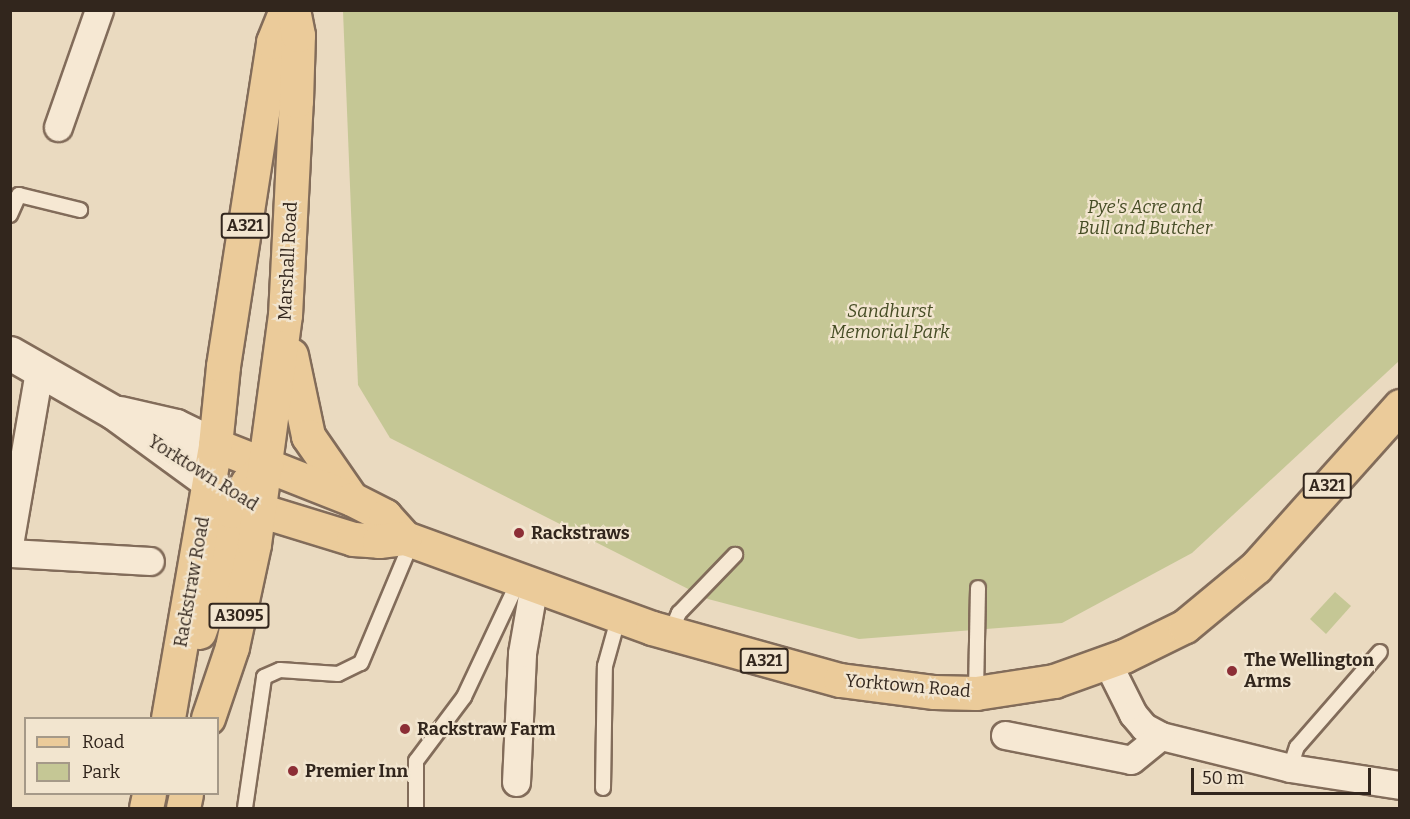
<!DOCTYPE html>
<style>
body{margin:0}
#map{position:relative;width:1410px;height:819px;overflow:hidden;background:#eadac0;font-family:Bitter,serif}
div>[style]{position:absolute}
[style*='--x']{left:calc(var(--x)*1px);top:calc(var(--y)*1px);width:calc(var(--w)*1px);rotate:calc(var(--a)*1deg)}
.green>*{inset:0;background:#c5c795}
.roads{filter:drop-shadow(2px 0 #826c5a) drop-shadow(-2px 0 #826c5a) drop-shadow(0 2px #826c5a) drop-shadow(0 -2px #826c5a)}
.service>*{height:14px;margin:-7px;padding:0 7px;transform-origin:7px;border-radius:7px;background:#f6e8d3}
.minor>*{height:27px;margin:-13.5px;padding:0 13.5px;transform-origin:13.5px;border-radius:13.5px;background:#f6e8d3}
.tertiary>*{height:33px;margin:-16.5px;padding:0 16.5px;transform-origin:16.5px;border-radius:16.5px;background:#f6e8d3}
.primary>*{height:33px;margin:-16.5px;padding:0 16.5px;transform-origin:16.5px;border-radius:16.5px;background:#ebcb9a}
.dots>*{width:16px;height:16px;translate:-50% -50%;box-sizing:border-box;border:3px solid #f2e5cf;border-radius:50%}
span{translate:-50% -50%;white-space:nowrap;text-align:center;line-height:1.15;-webkit-text-stroke:4.5px #f2e5cf;paint-order:stroke}
.shield-label span{padding:2px 4px;background:#f2e5cf;border:2px solid;border-radius:4px;-webkit-text-stroke-width:0}
.shield-label{font-size:16px;color:#32261d;font-weight:700}
.park-label{font-size:18px;color:#464d25;font-style:italic}
.street-label{font-size:18px;color:#32261d}
.poi-label{font-size:18px;color:#32261d;font-weight:700}
.left{translate:0 -50%;text-align:left}
.frame{position:absolute;inset:0;border:12px solid #32261d;pointer-events:none}
.legend{position:absolute;left:24px;top:717px;width:195px;height:78px;box-sizing:border-box;background:#f2e5cf;border:2px solid #a59988;margin:0;padding:8px 10px;list-style:none;font-size:18px;color:#32261d}
.legend li{display:flex;align-items:center;gap:12px;height:30px}
.legend b{width:30px;border:2px solid #a59988}
.scale{position:absolute;left:1191px;top:768px;width:180px;height:27px;box-sizing:border-box;border:3px solid #32261d;border-top:0;padding-left:8px;font-size:18px;line-height:21px;white-space:nowrap;color:#32261d;-webkit-text-stroke:4px #f2e5cf;paint-order:stroke}
</style>
<div id="map">
<div class="green">
<div style="clip-path:polygon(343px 11px,1399px 11px,1399px 361px,1192px 553px,1062px 623px,859px 639px,708px 599px,390px 438px,358px 385px)"></div>
<div style="clip-path:polygon(1335px 592px,1351px 606px,1326px 634px,1310px 619px)"></div>
</div>
<div class="roads">
<div class="service">
<div style="--x:10;--y:215;--w:22;--a:-66"></div>
<div style="--x:19;--y:195;--w:63;--a:13.8"></div>
<div style="--x:670;--y:634;--w:23;--a:-67"></div>
<div style="--x:679;--y:613;--w:81;--a:-46"></div>
<div style="--x:976;--y:693;--w:105;--a:-88.9"></div>
<div style="--x:1290;--y:768;--w:22;--a:-72"></div>
<div style="--x:1297;--y:747;--w:126;--a:-48.9"></div>
<div style="--x:603;--y:788;--w:122;--a:-89.1"></div>
<div style="--x:605;--y:666;--w:52;--a:-74.4"></div>
<div style="--x:245;--y:808;--w:132;--a:-81.7"></div>
<div style="--x:264;--y:677;--w:17;--a:-24"></div>
<div style="--x:280;--y:670;--w:58;--a:3.9"></div>
<div style="--x:338;--y:674;--w:25;--a:-26"></div>
<div style="--x:361;--y:663;--w:132;--a:-67.3"></div>
<div style="--x:416;--y:808;--w:47;--a:-90"></div>
<div style="--x:416;--y:761;--w:80;--a:-53.1"></div>
<div style="--x:464;--y:697;--w:129;--a:-64.8"></div>
</div>
<div class="minor">
<div style="--x:58;--y:127;--w:124;--a:-70.7"></div>
<div style="--x:10;--y:539;--w:170;--a:-80.2"></div>
<div style="--x:10;--y:553;--w:140;--a:3.3"></div>
<div style="--x:1107;--y:662;--w:58;--a:63.4"></div>
<div style="--x:1133;--y:714;--w:17;--a:50"></div>
<div style="--x:1144;--y:727;--w:19;--a:28"></div>
<div style="--x:1161;--y:736;--w:133;--a:13.9"></div>
<div style="--x:1290;--y:768;--w:111;--a:8.8"></div>
<div style="--x:1005;--y:735;--w:128;--a:11.2"></div>
<div style="--x:1131;--y:760;--w:38;--a:-39"></div>
<div style="--x:516;--y:782;--w:129;--a:-87.3"></div>
<div style="--x:522;--y:653;--w:70;--a:-80.1"></div>
</div>
<div class="tertiary">
<div style="--x:10;--y:353;--w:119;--a:29.8"></div>
<div style="--x:113;--y:412;--w:119;--a:36.1"></div>
<div style="--x:120;--y:413;--w:57;--a:13.1"></div>
<div style="--x:176;--y:426;--w:43;--a:26"></div>
</div>
<div class="primary">
<div style="--x:291;--y:355;--w:83;--a:78.1"></div>
<div style="--x:308;--y:436;--w:75;--a:55.3"></div>
<div style="--x:215;--y:445;--w:147;--a:21.5"></div>
<div style="--x:352;--y:499;--w:37;--a:27"></div>
<div style="--x:385;--y:516;--w:30;--a:48"></div>
<div style="--x:405;--y:538;--w:263;--a:20"></div>
<div style="--x:652;--y:628;--w:195;--a:15.5"></div>
<div style="--x:840;--y:680;--w:95;--a:7.3"></div>
<div style="--x:934;--y:692;--w:42;--a:1.4"></div>
<div style="--x:976;--y:693;--w:79;--a:-8.7"></div>
<div style="--x:1054;--y:681;--w:74;--a:-19.7"></div>
<div style="--x:1124;--y:656;--w:68;--a:-26.2"></div>
<div style="--x:1185;--y:626;--w:92;--a:-39.7"></div>
<div style="--x:1256;--y:567;--w:216;--a:-48.2"></div>
<div style="--x:240;--y:500;--w:21;--a:28"></div>
<div style="--x:259;--y:510;--w:98;--a:17.1"></div>
<div style="--x:353;--y:539;--w:26;--a:4"></div>
<div style="--x:379;--y:541;--w:26;--a:-7"></div>
<div style="--x:199;--y:632;--w:49;--a:-70.8"></div>
<div style="--x:215;--y:586;--w:77;--a:-78"></div>
<div style="--x:231;--y:511;--w:34;--a:-60"></div>
<div style="--x:248;--y:482;--w:25;--a:-43"></div>
<div style="--x:168;--y:718;--w:277;--a:-80.2"></div>
<div style="--x:215;--y:445;--w:79;--a:-84.2"></div>
<div style="--x:223;--y:366;--w:328;--a:-81.2"></div>
<div style="--x:273;--y:42;--w:35;--a:-68"></div>
<div style="--x:208;--y:718;--w:75;--a:-71.3"></div>
<div style="--x:232;--y:647;--w:105;--a:-77.9"></div>
<div style="--x:254;--y:544;--w:231;--a:-82.3"></div>
<div style="--x:285;--y:315;--w:214;--a:-87.1"></div>
<div style="--x:296;--y:101;--w:66;--a:-88.3"></div>
<div style="--x:298;--y:35;--w:25;--a:-101"></div>
<div style="--x:146;--y:808;--w:14;--a:-78"></div>
<div style="--x:183;--y:808;--w:14;--a:-78"></div>
</div>
</div>
<div class="dots">
<div style="left:519px;top:533px;background:#8c2e36"></div>
<div style="left:1232px;top:671px;background:#8c2e36"></div>
<div style="left:405px;top:729px;background:#8c2e36"></div>
<div style="left:293px;top:771px;background:#8c2e36"></div>
</div>
<div class="shield-label">
<span style="left:245px;top:226px">A321</span>
<span style="left:1327px;top:486px">A321</span>
<span style="left:239px;top:616px">A3095</span>
<span style="left:764px;top:661px">A321</span>
</div>
<div class="park-label">
<span style="left:1145px;top:218px">Pye's Acre and<br>Bull and Butcher</span>
<span style="left:890px;top:322px">Sandhurst<br>Memorial Park</span>
</div>
<div class="street-label">
<span style="left:288px;top:261px;rotate:-87deg">Marshall Road</span>
<span style="left:203px;top:473px;rotate:32deg">Yorktown Road</span>
<span style="left:192px;top:582px;rotate:-80deg">Rackstraw Road</span>
<span style="left:908px;top:686px;rotate:5deg">Yorktown Road</span>
</div>
<div class="poi-label">
<span class="left" style="left:531px;top:533px">Rackstraws</span>
<span class="left" style="left:1244px;top:671px">The Wellington<br>Arms</span>
<span class="left" style="left:417px;top:729px">Rackstraw Farm</span>
<span class="left" style="left:305px;top:771px">Premier Inn</span>
</div>
<div class="frame"></div>
<ul class="legend">
<li><b style="height:8px;background:#ebcb9a"></b>Road</li>
<li><b style="height:16px;background:#c5c795"></b>Park</li>
</ul>
<div class="scale">50 m</div>
</div>
